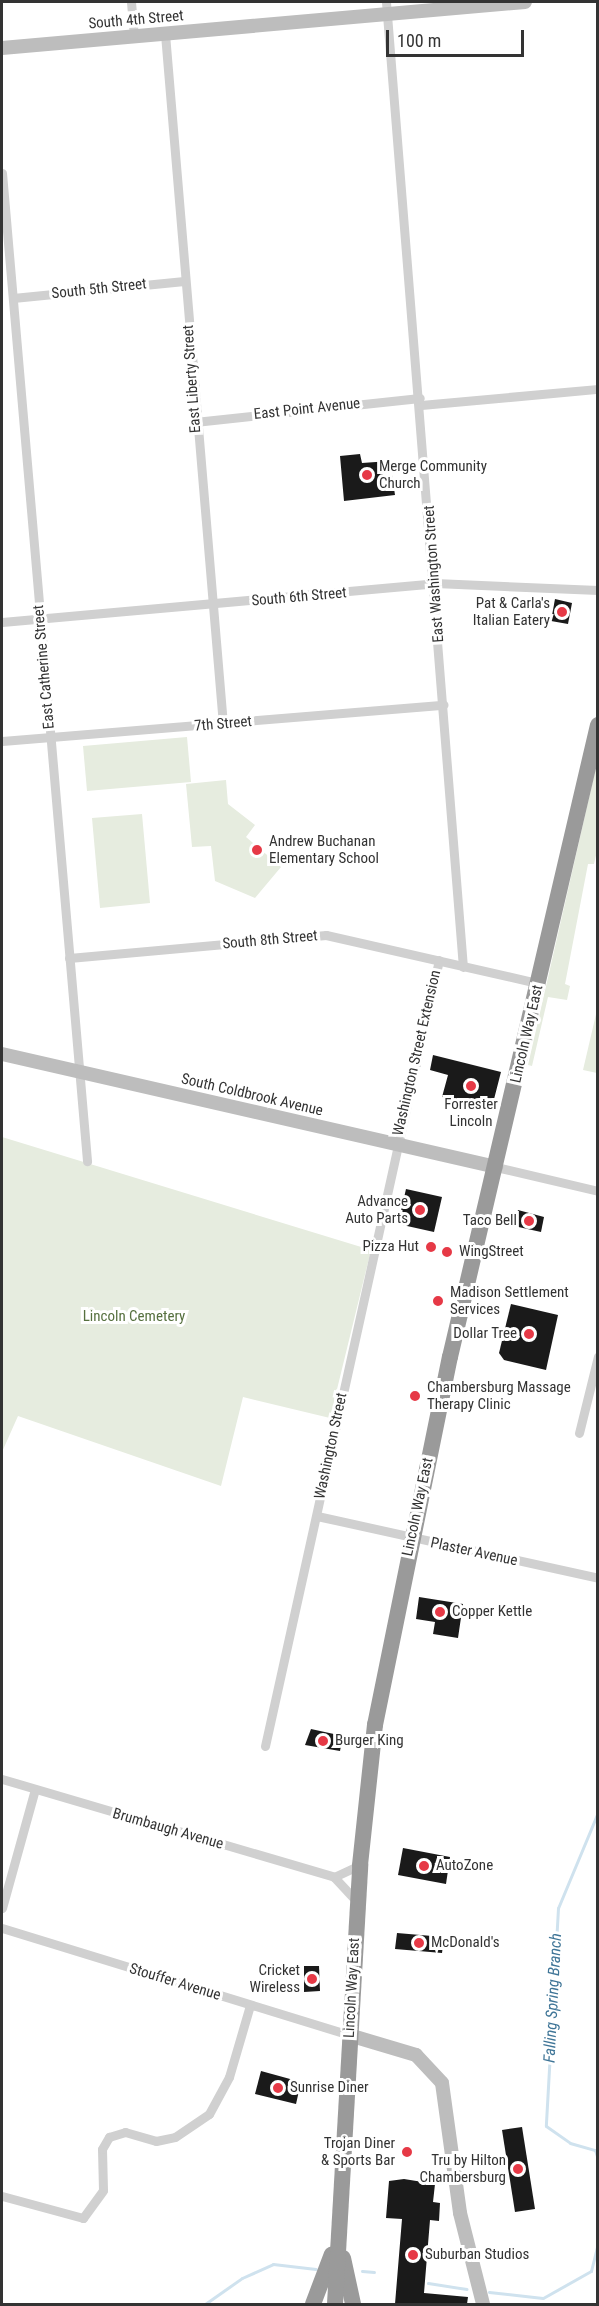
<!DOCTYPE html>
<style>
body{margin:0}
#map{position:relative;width:599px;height:2306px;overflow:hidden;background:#fff;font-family:"Roboto Condensed",sans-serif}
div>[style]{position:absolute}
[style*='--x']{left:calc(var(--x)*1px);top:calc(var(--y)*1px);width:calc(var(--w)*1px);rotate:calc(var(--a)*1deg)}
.green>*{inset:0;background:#e6ecdf}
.stream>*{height:3px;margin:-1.5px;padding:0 1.5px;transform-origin:1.5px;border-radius:1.5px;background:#cfe2ee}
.building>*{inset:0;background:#1a1a1a}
.street>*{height:9px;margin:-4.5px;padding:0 4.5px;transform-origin:4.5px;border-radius:4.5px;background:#d0d0d0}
.secondary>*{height:14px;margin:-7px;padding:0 7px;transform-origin:7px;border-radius:7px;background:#bdbdbd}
.highway>*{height:16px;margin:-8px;padding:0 8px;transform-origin:8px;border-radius:8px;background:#9a9a9a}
.dots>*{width:16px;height:16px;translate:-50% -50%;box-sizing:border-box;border:3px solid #fff;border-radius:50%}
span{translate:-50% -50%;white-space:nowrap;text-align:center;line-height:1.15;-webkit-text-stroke:6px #fff;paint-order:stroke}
.street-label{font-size:15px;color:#333}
.poi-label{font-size:15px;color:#333}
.left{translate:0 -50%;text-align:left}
.right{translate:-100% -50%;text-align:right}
.park-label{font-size:15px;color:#56703f}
.water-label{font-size:16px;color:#3f7597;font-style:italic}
.frame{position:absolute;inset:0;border:3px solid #333;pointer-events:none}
.scale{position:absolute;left:386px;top:30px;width:138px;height:27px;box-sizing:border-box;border:3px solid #333;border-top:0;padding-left:8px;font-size:18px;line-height:21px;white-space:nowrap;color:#333;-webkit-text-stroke:4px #fff;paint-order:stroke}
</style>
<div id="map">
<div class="green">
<div style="clip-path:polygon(187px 737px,191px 782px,87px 791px,83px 746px)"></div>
<div style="clip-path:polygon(597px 763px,597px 851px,594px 864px,588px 864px,565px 984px,570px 986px,567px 1000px,548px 997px,532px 1066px,528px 1065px)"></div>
<div style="clip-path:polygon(226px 780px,228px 804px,255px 825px,246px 837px,281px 867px,255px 898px,215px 881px,211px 846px,192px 847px,186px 784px)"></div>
<div style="clip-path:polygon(142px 814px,150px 903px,100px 908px,92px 818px)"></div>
<div style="clip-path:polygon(597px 1010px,598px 1010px,597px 1073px,583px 1070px)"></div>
<div style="clip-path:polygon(2px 1137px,371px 1250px,330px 1418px,243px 1397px,221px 1486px,18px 1416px,2px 1452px)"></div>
</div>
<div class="stream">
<div style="--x:598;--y:1812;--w:104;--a:112.6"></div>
<div style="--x:558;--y:1908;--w:218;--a:93.2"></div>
<div style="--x:546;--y:2126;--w:29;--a:35"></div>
<div style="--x:570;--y:2143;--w:26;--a:16"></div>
<div style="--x:595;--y:2150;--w:9;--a:72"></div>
<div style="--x:362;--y:2271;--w:12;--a:5"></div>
<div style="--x:428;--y:2283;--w:39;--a:9"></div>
<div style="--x:489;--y:2292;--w:54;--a:6.3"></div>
<div style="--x:543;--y:2298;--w:55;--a:-29.4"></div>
<div style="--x:591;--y:2271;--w:30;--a:-76"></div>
<div style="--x:205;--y:2304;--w:45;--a:-35.1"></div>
<div style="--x:242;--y:2278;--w:34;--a:-24"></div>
<div style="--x:273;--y:2264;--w:43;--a:6.6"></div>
</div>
<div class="building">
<div style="clip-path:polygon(360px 454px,362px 463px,390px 461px,395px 495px,344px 501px,340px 456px)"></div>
<div style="clip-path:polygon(555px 599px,572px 603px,568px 624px,551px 621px)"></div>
<div style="clip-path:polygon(433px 1055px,501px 1072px,492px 1107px,442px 1097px,448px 1075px,430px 1070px)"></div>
<div style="clip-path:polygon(406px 1189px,442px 1197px,434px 1232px,398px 1224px)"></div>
<div style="clip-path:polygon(518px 1210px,544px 1217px,541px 1232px,514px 1226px)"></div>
<div style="clip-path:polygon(511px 1304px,558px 1315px,546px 1370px,504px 1360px,499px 1353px)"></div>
<div style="clip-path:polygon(419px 1597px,463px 1604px,458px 1638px,433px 1634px,435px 1622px,416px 1619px)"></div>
<div style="clip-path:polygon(311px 1729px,343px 1736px,340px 1751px,305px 1745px)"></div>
<div style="clip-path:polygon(403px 1848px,450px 1857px,446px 1884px,398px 1875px)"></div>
<div style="clip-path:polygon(397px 1933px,444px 1937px,442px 1953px,395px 1949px)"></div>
<div style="clip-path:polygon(304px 1966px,319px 1966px,320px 1991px,304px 1992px)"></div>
<div style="clip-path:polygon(261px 2071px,301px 2082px,296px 2104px,255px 2094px)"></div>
<div style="clip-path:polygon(522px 2127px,535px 2209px,515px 2212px,502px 2130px)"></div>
<div style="clip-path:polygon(404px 2179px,435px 2184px,433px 2202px,440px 2203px,439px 2221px,430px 2220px,424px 2293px,468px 2297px,467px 2304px,395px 2304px,402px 2219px,386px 2218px,389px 2181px)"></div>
</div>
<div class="street">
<div style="--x:131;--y:2;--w:35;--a:85"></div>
<div style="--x:386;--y:2;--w:968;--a:85.44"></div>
<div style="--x:165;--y:34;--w:692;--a:85.2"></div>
<div style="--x:2;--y:173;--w:992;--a:85.08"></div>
<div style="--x:13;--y:298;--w:172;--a:-5.7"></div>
<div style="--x:421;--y:405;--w:178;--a:-5.2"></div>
<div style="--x:195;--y:422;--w:226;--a:-6.1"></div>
<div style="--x:2;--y:622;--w:435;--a:-5.1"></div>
<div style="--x:435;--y:583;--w:163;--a:2.5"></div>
<div style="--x:2;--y:741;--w:443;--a:-4.7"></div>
<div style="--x:69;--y:958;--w:258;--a:-5.1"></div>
<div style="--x:326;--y:935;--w:217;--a:12.8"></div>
<div style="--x:496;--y:1167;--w:105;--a:13.2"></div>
<div style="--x:579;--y:1433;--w:79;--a:-76.1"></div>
<div style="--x:317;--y:1516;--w:288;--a:12.4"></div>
<div style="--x:265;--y:1746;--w:805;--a:-77.52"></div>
<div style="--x:2;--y:1779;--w:346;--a:16.4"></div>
<div style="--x:334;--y:1877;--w:34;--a:47"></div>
<div style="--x:334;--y:1877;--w:29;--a:-25"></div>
<div style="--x:2;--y:1908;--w:123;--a:-74.5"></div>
<div style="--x:2;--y:1928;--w:363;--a:17.1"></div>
<div style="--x:2;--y:2196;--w:84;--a:15.2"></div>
<div style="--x:83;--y:2218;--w:34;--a:-54"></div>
<div style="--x:103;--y:2190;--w:41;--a:-91.4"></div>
<div style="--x:102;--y:2149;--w:14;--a:-60"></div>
<div style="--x:109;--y:2137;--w:17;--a:-17"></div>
<div style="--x:125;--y:2132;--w:32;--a:16"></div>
<div style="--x:156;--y:2141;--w:19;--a:-12"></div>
<div style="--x:175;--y:2137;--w:41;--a:-34.1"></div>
<div style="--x:209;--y:2114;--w:42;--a:-61.6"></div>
<div style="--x:229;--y:2077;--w:75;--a:-73.7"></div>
</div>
<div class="secondary">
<div style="--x:2;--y:48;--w:525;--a:-5.03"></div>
<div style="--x:2;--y:1054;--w:507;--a:12.88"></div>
<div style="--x:349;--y:2035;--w:70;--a:16.6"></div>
<div style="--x:416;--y:2055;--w:38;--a:47"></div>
<div style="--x:442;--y:2083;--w:131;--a:82.1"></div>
<div style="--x:460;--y:2213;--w:94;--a:75.8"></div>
</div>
<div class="highway">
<div style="--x:343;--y:2258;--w:47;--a:77.7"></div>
<div style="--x:313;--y:2304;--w:53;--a:-69.2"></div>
<div style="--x:335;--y:2304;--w:440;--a:-86.7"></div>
<div style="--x:360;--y:1865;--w:141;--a:-83.9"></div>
<div style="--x:375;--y:1725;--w:376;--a:-78.5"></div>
<div style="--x:450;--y:1357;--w:649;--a:-76.82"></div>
</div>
<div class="dots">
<div style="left:367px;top:475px;background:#e63946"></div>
<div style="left:562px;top:612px;background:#e63946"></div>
<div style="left:257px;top:850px;background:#e63946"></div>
<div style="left:471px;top:1086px;background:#e63946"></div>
<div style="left:420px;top:1210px;background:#e63946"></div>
<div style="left:529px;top:1221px;background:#e63946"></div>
<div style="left:431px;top:1247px;background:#e63946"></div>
<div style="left:447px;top:1252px;background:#e63946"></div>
<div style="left:438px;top:1301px;background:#e63946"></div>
<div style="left:529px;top:1334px;background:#e63946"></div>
<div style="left:415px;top:1396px;background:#e63946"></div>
<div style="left:440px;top:1612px;background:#e63946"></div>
<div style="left:323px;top:1741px;background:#e63946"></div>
<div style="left:424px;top:1866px;background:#e63946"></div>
<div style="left:419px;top:1943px;background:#e63946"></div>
<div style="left:312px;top:1979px;background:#e63946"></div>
<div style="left:278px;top:2088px;background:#e63946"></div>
<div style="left:407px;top:2152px;background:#e63946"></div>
<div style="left:518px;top:2169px;background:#e63946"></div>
<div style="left:413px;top:2255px;background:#e63946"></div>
</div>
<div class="street-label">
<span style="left:136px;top:20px;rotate:-5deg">South 4th Street</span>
<span style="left:99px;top:289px;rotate:-6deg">South 5th Street</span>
<span style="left:192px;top:379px;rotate:-94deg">East Liberty Street</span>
<span style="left:307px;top:409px;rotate:-6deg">East Point Avenue</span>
<span style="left:434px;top:574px;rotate:-94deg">East Washington Street</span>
<span style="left:299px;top:597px;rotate:-5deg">South 6th Street</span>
<span style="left:44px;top:667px;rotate:-95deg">East Catherine Street</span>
<span style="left:223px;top:724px;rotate:-5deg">7th Street</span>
<span style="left:270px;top:940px;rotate:-5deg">South 8th Street</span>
<span style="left:527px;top:1034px;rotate:-77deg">Lincoln Way East</span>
<span style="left:417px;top:1053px;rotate:-77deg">Washington Street Extension</span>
<span style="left:252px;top:1095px;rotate:13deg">South Coldbrook Avenue</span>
<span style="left:331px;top:1446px;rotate:-78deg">Washington Street</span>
<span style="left:418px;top:1507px;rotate:-78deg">Lincoln Way East</span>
<span style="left:474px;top:1552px;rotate:12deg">Plaster Avenue</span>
<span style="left:168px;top:1829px;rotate:16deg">Brumbaugh Avenue</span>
<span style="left:175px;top:1982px;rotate:17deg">Stouffer Avenue</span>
<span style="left:352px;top:1988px;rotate:-87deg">Lincoln Way East</span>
</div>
<div class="poi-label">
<span class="left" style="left:379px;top:475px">Merge Community<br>Church</span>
<span class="right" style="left:550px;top:612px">Pat &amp; Carla's<br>Italian Eatery</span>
<span class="left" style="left:269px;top:850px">Andrew Buchanan<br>Elementary School</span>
<span style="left:471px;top:1113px">Forrester<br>Lincoln</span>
<span class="right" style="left:408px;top:1210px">Advance<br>Auto Parts</span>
<span class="right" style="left:517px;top:1221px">Taco Bell</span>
<span class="right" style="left:419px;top:1247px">Pizza Hut</span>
<span class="left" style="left:459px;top:1252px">WingStreet</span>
<span class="left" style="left:450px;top:1301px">Madison Settlement<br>Services</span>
<span class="right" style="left:517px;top:1334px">Dollar Tree</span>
<span class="left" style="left:427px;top:1396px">Chambersburg Massage<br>Therapy Clinic</span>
<span class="left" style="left:452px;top:1612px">Copper Kettle</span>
<span class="left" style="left:335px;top:1741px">Burger King</span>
<span class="left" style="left:436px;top:1866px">AutoZone</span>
<span class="left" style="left:431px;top:1943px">McDonald's</span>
<span class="right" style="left:300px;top:1979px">Cricket<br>Wireless</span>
<span class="left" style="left:290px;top:2088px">Sunrise Diner</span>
<span class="right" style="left:395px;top:2152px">Trojan Diner<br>&amp; Sports Bar</span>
<span class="right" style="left:506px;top:2169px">Tru by Hilton<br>Chambersburg</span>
<span class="left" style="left:425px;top:2255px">Suburban Studios</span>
</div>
<div class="park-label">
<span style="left:134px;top:1317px">Lincoln Cemetery</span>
</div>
<div class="water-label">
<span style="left:553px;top:1998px;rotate:-87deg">Falling Spring Branch</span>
</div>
<div class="frame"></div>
<div class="scale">100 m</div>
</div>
